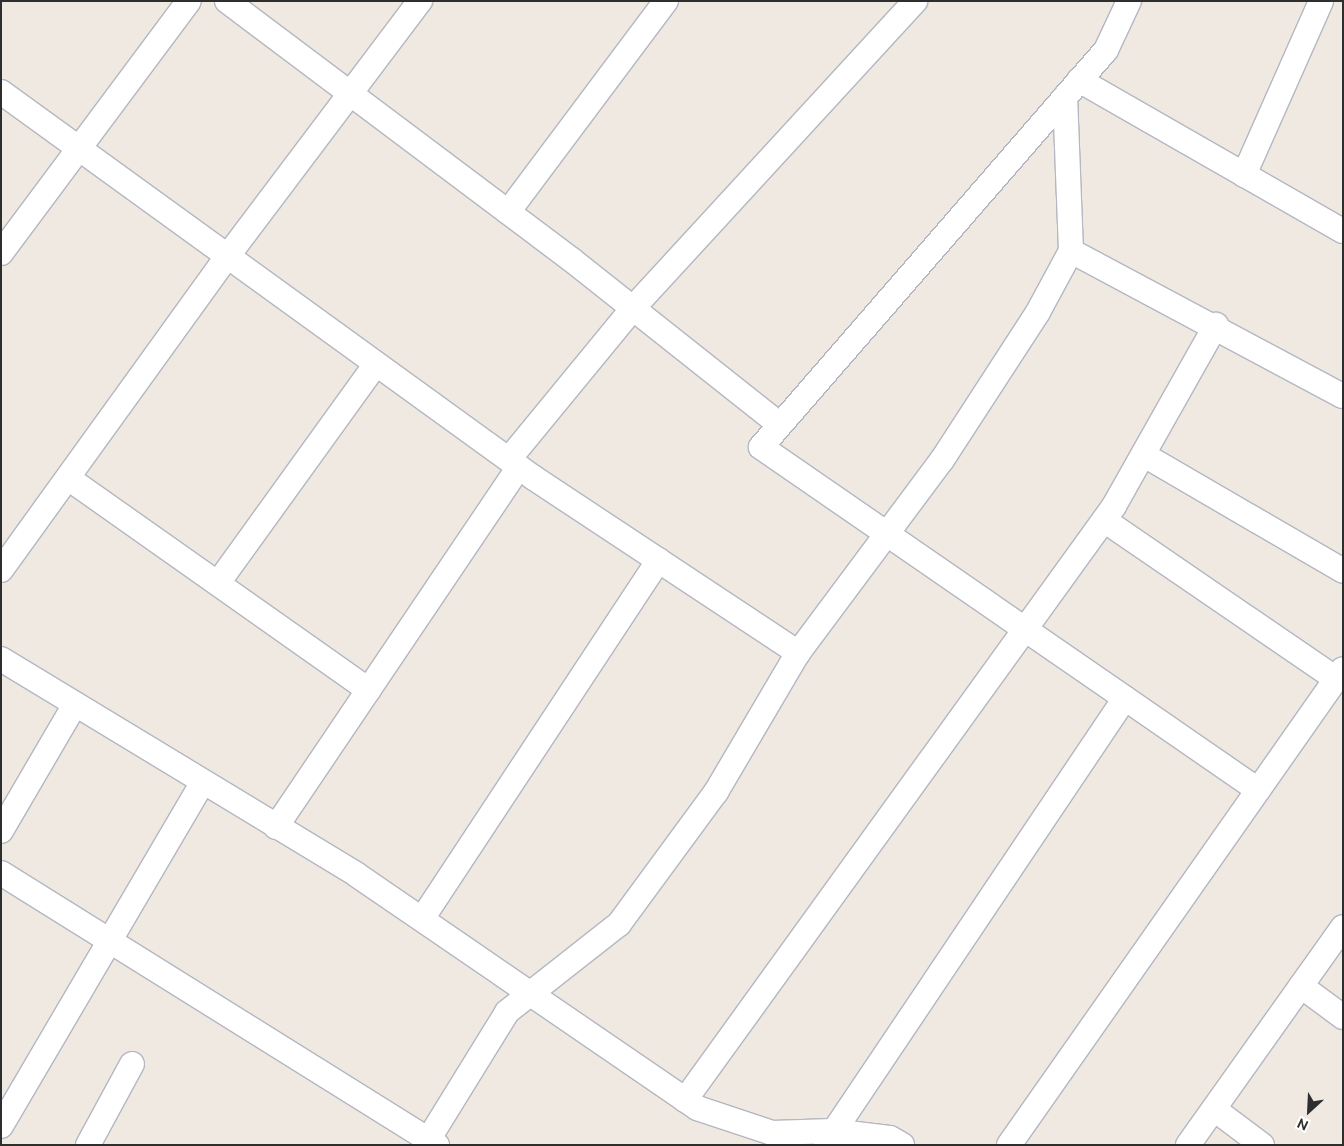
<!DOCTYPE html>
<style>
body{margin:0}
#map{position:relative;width:1344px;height:1146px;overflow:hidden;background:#efe9e1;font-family:Ubuntu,sans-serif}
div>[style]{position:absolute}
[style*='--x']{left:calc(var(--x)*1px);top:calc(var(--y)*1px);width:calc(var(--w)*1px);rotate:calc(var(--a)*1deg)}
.roads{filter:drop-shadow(1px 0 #b4b7c1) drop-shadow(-1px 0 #b4b7c1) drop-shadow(0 1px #b4b7c1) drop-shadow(0 -1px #b4b7c1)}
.street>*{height:24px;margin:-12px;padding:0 12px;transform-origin:12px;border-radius:12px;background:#fff}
span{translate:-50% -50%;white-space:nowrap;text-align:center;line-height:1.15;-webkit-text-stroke:4px #fff;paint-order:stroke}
.frame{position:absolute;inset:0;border:2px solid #2e2e2e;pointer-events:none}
.north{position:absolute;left:1284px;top:1086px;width:50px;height:50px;-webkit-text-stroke:4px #fff;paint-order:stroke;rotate:205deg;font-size:14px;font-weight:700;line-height:20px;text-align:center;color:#2e2e2e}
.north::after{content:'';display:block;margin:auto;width:18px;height:22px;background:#2e2e2e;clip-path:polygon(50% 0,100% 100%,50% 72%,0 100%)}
</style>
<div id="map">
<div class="roads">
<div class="street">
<div style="--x:227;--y:1;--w:431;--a:36.9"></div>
<div style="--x:572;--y:260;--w:265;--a:38.4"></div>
<div style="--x:1129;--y:1;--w:54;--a:115.1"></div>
<div style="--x:1106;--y:50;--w:526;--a:130.99"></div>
<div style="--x:761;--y:447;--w:604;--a:34.61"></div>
<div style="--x:1079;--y:80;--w:304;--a:29.8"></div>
<div style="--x:1;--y:92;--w:658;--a:35.91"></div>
<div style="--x:534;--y:478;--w:317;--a:33.5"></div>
<div style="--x:1244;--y:175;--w:190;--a:-66.1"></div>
<div style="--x:508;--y:212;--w:264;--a:-53.2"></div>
<div style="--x:1071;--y:251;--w:308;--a:28.1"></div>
<div style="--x:1;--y:253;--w:314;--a:-53.3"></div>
<div style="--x:1144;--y:455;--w:230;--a:30.2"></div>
<div style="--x:509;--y:459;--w:195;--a:-50.6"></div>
<div style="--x:633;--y:308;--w:417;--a:-47.4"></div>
<div style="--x:68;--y:478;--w:368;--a:35.2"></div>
<div style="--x:1104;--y:520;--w:281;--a:34.4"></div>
<div style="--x:1;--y:570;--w:386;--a:-54.2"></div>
<div style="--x:227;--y:257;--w:321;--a:-53"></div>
<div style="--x:218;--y:583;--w:270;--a:-54.2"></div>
<div style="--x:1;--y:659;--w:416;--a:31.2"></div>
<div style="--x:357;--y:875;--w:412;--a:34.4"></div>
<div style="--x:697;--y:1108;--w:79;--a:18.4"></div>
<div style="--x:772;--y:1133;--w:60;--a:-1.9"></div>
<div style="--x:832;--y:1131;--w:58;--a:6.9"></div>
<div style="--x:890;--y:1138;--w:14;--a:30"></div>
<div style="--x:276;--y:827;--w:434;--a:-56"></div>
<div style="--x:1;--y:831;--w:145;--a:-59.7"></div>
<div style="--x:1;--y:873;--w:514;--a:31.96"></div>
<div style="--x:422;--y:919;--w:430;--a:-56.6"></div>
<div style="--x:1301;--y:986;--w:52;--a:36.4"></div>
<div style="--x:685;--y:1100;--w:733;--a:-54.16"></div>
<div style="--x:1114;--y:506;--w:208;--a:-60.6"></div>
<div style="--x:1214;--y:1109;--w:60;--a:36.9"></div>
<div style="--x:1;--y:1126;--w:398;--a:-59.6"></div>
<div style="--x:826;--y:1143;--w:536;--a:-56.1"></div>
<div style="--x:88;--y:1145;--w:92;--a:-61.5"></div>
<div style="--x:425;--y:1145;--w:156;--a:-58.3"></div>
<div style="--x:507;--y:1012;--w:142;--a:-38.2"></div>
<div style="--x:619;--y:924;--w:164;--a:-53.7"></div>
<div style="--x:716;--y:792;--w:161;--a:-59.5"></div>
<div style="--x:798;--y:653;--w:241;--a:-53.3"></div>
<div style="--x:942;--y:460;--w:176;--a:-57"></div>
<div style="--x:1038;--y:312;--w:69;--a:-61.6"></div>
<div style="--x:1071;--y:251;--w:154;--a:-92.2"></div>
<div style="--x:1009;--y:1145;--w:581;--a:-54.94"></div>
<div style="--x:1188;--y:1145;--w:267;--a:-54.6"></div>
</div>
</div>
<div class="frame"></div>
<div class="north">N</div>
</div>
